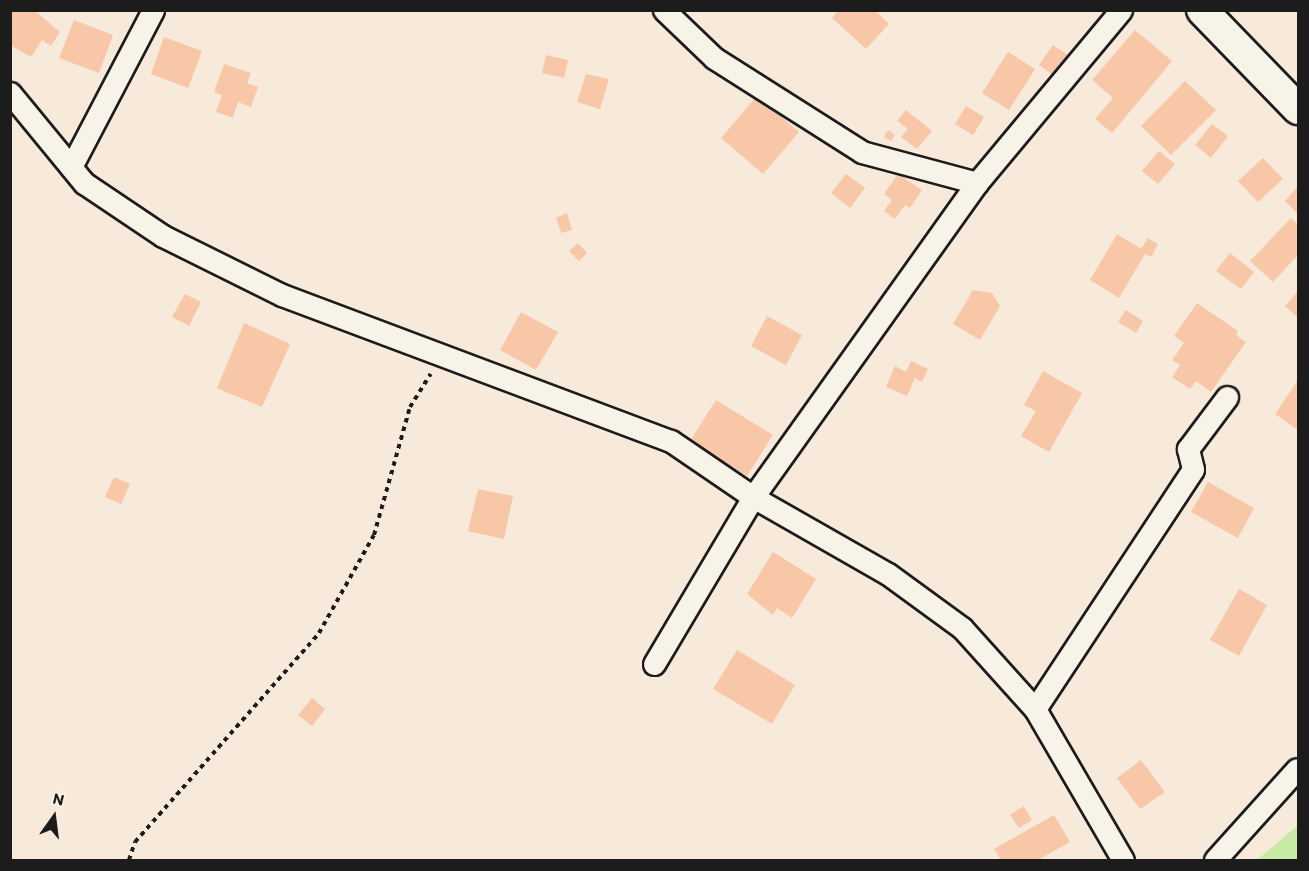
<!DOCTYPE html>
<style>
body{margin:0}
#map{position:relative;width:1309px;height:871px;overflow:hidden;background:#f7eadb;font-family:Itim,sans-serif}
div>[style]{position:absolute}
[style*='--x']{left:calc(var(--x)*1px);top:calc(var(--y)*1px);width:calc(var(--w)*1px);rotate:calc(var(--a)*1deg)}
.green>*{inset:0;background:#c7eaa4}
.building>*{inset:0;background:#f7c7a7}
.path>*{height:4px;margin-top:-2px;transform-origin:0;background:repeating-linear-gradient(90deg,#1c1c1c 0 4.5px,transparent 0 9px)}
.roads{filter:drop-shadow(2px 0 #1c1c1c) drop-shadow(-2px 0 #1c1c1c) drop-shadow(0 2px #1c1c1c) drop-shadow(0 -2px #1c1c1c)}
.street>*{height:21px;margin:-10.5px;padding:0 10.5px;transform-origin:10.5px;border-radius:10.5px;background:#f7f3e8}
.secondary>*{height:30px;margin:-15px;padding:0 15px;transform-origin:15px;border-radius:15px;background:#f7f3e8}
span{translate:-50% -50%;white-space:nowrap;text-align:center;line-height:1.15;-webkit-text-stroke:5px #f7f3e8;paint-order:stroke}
.frame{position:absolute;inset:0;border:12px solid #1c1c1c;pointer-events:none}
.north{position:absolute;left:24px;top:787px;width:60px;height:60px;-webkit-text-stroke:4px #f7f3e8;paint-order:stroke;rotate:14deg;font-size:16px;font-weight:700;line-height:24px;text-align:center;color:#1c1c1c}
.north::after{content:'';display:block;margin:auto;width:21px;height:27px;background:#1c1c1c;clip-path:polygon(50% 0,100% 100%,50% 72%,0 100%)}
</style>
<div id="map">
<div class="green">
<div style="clip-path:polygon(1298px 825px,1298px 860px,1257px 860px)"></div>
</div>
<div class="building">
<div style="clip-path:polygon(10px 10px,34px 10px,60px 32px,51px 46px,42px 40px,31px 57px,10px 45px)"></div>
<div style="clip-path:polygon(839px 10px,875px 10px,889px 24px,866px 49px,832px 18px)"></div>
<div style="clip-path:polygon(74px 20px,113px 35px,99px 73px,59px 58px)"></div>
<div style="clip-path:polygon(1135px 30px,1172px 61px,1112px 133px,1095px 119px,1113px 98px,1092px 80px)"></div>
<div style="clip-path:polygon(164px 37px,202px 51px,188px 88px,151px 74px)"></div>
<div style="clip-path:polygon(1053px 45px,1071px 57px,1057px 78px,1039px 65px)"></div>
<div style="clip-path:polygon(1008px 52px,1035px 69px,1009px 110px,982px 93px)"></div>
<div style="clip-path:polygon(546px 55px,568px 60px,564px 78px,542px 73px)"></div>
<div style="clip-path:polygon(224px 64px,251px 73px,247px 83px,258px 87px,251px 107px,238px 102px,233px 118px,216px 112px,222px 95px,214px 92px)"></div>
<div style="clip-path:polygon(586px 74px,609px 79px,600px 109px,577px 102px)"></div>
<div style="clip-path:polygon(1185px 81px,1216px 110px,1171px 155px,1141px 126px)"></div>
<div style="clip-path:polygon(757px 96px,799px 132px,763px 174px,721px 138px)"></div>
<div style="clip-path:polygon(966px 106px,984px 117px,973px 135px,955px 124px)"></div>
<div style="clip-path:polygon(906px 110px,932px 131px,917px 149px,901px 137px,908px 129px,897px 121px)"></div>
<div style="clip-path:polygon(1212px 124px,1228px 136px,1211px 158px,1195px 145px)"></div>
<div style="clip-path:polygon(888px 130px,895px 135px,891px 141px,884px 137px)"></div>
<div style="clip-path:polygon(1159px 151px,1175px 164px,1158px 184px,1142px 171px)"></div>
<div style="clip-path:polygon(1263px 158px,1283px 179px,1258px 202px,1238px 181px)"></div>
<div style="clip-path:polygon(846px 174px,865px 188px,850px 208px,831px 193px)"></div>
<div style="clip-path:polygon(898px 174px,922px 190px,910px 208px,905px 205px,895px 219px,884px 211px,892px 200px,884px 194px)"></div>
<div style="clip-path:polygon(1298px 186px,1298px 214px,1285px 201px)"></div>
<div style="clip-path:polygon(567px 213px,572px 230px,561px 233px,556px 218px)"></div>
<div style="clip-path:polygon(1291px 218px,1298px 225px,1298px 255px,1273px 282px,1250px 261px)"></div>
<div style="clip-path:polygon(1117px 234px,1141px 249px,1148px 238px,1158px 244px,1151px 257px,1145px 254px,1119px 298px,1090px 280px)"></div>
<div style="clip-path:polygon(578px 243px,587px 253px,579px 261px,569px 251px)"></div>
<div style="clip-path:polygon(1230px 253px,1254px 272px,1241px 289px,1216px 271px)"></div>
<div style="clip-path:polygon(973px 290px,992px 293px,1000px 306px,980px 340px,953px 324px)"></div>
<div style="clip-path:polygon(1298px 291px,1298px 318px,1285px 306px)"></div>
<div style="clip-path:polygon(185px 294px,201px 302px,189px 326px,172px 317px)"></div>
<div style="clip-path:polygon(1197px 303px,1238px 331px,1236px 335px,1246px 342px,1211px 392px,1196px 381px,1190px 389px,1172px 377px,1180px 365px,1172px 360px,1184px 343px,1174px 336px)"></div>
<div style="clip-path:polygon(1126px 310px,1143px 321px,1136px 333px,1118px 322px)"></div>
<div style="clip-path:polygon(521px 312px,558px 332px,536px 370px,500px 350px)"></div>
<div style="clip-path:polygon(767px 316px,802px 335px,786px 365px,751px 346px)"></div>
<div style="clip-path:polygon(244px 323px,290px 344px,262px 407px,217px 388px)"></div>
<div style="clip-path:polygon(911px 361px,928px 369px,922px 382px,915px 378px,907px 396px,886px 387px,895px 366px,906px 372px)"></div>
<div style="clip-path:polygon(1043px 371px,1082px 393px,1049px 452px,1021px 436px,1036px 411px,1024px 405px)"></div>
<div style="clip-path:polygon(1298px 380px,1298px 430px,1275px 414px)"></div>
<div style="clip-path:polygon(716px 400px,773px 435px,747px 476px,690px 441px)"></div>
<div style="clip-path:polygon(114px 477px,130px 484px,121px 504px,105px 497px)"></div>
<div style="clip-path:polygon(1208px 482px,1254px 508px,1238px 538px,1191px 512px)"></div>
<div style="clip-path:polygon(478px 489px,513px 496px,504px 539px,468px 531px)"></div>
<div style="clip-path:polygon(773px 552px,816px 579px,792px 618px,777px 608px,773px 615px,747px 594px)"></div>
<div style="clip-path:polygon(1239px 589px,1267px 605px,1239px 656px,1210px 640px)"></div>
<div style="clip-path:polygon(737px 650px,795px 685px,772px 724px,713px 689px)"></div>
<div style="clip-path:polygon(312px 698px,325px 709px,312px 726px,298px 715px)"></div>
<div style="clip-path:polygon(1141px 760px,1165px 792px,1140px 809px,1117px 778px)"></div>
<div style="clip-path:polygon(1024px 806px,1032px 820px,1019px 828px,1010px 815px)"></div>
<div style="clip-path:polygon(1054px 815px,1070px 842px,1038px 860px,1001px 860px,994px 849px)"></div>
</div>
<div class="path">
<div style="--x:129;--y:860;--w:19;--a:-72"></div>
<div style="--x:135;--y:842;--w:278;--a:-48.6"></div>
<div style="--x:319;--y:633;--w:112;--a:-60.7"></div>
<div style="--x:374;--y:535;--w:133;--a:-74.3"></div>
<div style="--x:410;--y:407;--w:39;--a:-58"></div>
</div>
<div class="roads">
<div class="street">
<div style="--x:664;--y:10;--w:69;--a:43.8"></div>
<div style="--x:714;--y:58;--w:175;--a:32.4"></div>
<div style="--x:862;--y:152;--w:119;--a:15.1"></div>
<div style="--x:10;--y:93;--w:117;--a:50.6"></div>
<div style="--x:84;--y:183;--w:95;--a:33.9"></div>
<div style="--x:163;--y:236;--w:133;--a:26.4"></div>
<div style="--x:282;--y:295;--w:415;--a:20.6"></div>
<div style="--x:671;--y:441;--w:99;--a:34.3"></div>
<div style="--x:753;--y:497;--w:155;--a:29.7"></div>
<div style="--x:888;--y:574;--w:92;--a:36.1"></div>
<div style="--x:962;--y:628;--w:109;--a:48"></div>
<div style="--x:1035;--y:709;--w:175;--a:59.8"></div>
<div style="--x:71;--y:167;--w:177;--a:-62.4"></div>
<div style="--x:654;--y:664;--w:194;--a:-59.3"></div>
<div style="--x:753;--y:497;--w:386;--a:-54.5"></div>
<div style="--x:977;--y:183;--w:225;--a:-50.2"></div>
<div style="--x:1035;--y:709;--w:287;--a:-56.6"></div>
<div style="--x:1193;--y:469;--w:21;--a:-104"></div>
<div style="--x:1188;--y:449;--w:65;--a:-53.1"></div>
<div style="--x:1215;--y:860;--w:122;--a:-48"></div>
</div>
<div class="secondary">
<div style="--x:1202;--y:10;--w:138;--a:45.9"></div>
</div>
</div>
<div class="frame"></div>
<div class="north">N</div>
</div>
